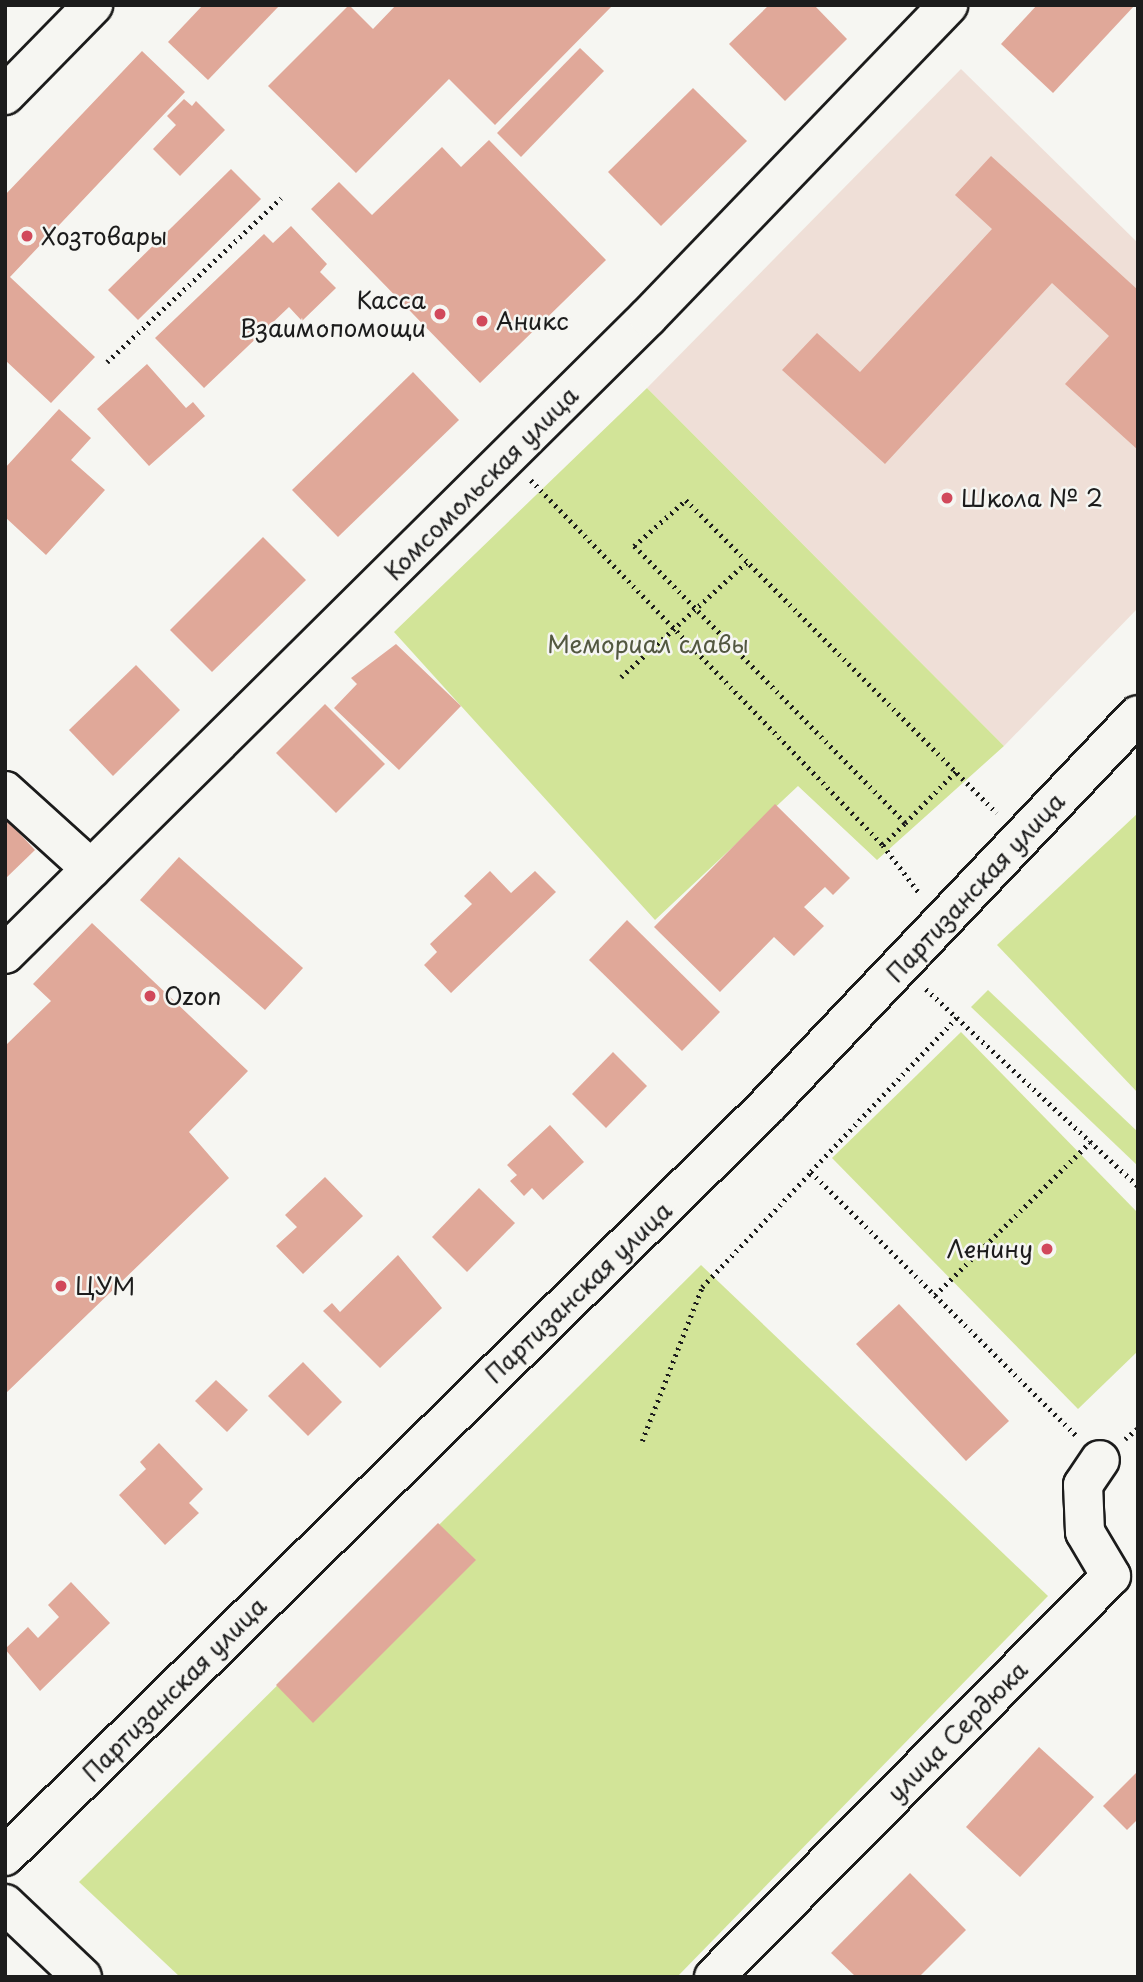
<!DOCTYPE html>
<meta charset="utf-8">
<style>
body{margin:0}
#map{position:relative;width:1143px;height:1982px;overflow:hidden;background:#f6f6f2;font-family:"Playpen Sans",sans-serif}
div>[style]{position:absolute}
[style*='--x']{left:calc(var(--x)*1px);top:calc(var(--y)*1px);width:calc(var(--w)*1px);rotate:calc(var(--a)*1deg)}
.built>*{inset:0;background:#efdfd7}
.green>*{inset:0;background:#d2e498}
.building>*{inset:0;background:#e0a899}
.path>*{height:4.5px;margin-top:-2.25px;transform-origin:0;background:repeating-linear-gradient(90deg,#1c1c1c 0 2px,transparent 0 7px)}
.roads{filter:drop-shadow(2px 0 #1c1c1c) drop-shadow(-2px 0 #1c1c1c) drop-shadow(0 2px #1c1c1c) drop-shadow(0 -2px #1c1c1c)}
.minor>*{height:38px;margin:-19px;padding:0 19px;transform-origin:19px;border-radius:19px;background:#f6f6f2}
.dots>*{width:19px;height:19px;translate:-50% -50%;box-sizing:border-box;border:4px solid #f6f6f2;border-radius:50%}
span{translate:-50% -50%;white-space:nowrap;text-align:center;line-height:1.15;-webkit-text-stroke:5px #f6f6f2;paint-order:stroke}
.poi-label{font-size:24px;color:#1c1c1c}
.left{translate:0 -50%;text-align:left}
.right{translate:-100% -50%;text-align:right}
.street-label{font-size:24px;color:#1c1c1c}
.park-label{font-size:24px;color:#535841}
.frame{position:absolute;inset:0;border:7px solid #1c1c1c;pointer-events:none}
</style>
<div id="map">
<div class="built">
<div style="clip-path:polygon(961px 69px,1138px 243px,1138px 608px,1004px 746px,647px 388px)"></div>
</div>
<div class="green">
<div style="clip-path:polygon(647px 388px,1004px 746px,877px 860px,798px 786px,655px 920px,394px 632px)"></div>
<div style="clip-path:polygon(1138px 813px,1138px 1093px,997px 945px)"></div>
<div style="clip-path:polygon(988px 990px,1138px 1132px,1138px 1166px,971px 1007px)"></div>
<div style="clip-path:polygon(961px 1032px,1138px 1213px,1138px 1351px,1078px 1409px,832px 1158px)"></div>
<div style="clip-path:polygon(701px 1265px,1048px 1596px,677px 1977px,180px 1977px,79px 1882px)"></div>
</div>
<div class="building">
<div style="clip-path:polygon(203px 5px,280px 5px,208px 80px,168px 42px)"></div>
<div style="clip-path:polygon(349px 5px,373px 29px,396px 5px,613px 5px,495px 125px,449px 79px,356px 173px,268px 86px)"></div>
<div style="clip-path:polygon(769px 5px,814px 5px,847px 39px,785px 101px,729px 44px)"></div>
<div style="clip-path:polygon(1037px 5px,1135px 5px,1053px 93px,1001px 44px)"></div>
<div style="clip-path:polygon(580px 48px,604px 71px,521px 157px,497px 133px)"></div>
<div style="clip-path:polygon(142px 51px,185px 92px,10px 277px,95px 357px,51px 403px,5px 360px,5px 195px)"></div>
<div style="clip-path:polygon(693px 88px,747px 141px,661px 226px,608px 172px)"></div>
<div style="clip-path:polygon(184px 99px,192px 106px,196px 101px,225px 130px,180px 176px,153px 149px,176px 125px,167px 116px)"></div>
<div style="clip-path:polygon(489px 140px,606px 260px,480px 383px,311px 209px,339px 182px,372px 215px,442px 147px,461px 167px)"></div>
<div style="clip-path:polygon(991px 156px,1138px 290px,1138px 450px,1065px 384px,1109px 336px,1052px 283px,885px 464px,782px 370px,817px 333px,860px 372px,992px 229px,955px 195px)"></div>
<div style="clip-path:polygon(231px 169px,261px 199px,138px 320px,108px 290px)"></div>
<div style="clip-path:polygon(291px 226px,327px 264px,320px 272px,336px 288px,302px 321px,289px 307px,204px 388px,155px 338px,264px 234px,273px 243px)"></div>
<div style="clip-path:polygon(147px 364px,186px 408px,193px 402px,205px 416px,149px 466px,97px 409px)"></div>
<div style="clip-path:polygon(413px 372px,459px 420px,338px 537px,292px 490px)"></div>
<div style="clip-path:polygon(59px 409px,91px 438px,71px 460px,105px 490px,46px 555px,5px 517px,5px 468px)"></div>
<div style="clip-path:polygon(263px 537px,306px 580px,212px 672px,170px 630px)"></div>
<div style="clip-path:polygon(396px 644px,461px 706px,399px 770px,334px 708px,357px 684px,351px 678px)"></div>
<div style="clip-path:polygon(136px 665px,180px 710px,113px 776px,69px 730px)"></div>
<div style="clip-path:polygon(325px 704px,385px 764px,336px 813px,276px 753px)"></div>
<div style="clip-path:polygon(775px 804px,850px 878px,833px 895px,825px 887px,804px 907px,824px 926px,794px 956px,774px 937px,720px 992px,654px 927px)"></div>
<div style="clip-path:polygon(5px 818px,35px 850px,5px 879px)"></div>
<div style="clip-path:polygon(179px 857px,303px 968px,265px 1010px,140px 900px)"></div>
<div style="clip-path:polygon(490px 871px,511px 893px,535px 871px,556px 892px,451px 993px,424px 965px,437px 952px,430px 944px,472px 904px,464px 896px)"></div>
<div style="clip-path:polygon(627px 920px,720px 1012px,682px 1051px,589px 960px)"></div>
<div style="clip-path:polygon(92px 923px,248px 1071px,189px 1132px,229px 1178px,5px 1394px,5px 1046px,51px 1001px,33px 984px)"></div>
<div style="clip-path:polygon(613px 1052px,647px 1086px,606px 1128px,572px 1094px)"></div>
<div style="clip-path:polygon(550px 1125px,584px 1162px,543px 1200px,532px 1188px,524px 1196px,510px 1181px,517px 1175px,507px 1165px)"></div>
<div style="clip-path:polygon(325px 1177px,363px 1216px,303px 1274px,276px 1246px,297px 1227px,285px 1215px)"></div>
<div style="clip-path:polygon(479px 1188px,515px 1223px,467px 1272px,432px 1237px)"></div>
<div style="clip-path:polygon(398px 1255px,442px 1308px,380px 1368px,323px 1311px,332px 1303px,340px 1312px)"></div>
<div style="clip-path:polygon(899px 1304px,1009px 1421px,966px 1461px,856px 1344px)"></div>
<div style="clip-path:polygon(303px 1362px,342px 1402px,308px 1436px,268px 1396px)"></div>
<div style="clip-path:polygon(216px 1380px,248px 1410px,227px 1432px,195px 1401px)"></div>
<div style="clip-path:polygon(159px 1443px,203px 1489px,189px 1503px,199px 1513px,165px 1545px,119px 1495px,146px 1469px,140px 1462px)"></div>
<div style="clip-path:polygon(438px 1523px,476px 1560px,313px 1723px,276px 1685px)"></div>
<div style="clip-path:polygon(71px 1582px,110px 1623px,40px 1691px,5px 1649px,28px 1627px,38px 1638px,59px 1617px,48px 1605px)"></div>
<div style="clip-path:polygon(1039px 1747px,1094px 1797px,1020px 1877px,966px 1827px)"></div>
<div style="clip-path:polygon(1138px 1771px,1138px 1819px,1127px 1830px,1103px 1806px)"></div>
<div style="clip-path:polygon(910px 1873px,966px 1930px,919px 1977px,856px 1977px,831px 1953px)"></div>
</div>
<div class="path">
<div style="--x:107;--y:362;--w:239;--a:-43.3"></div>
<div style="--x:531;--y:480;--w:507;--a:46.04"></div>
<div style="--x:883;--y:845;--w:61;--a:52.9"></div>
<div style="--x:621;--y:677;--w:172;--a:-42.4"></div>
<div style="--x:905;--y:823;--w:74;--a:-45.5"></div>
<div style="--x:883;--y:845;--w:31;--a:-45"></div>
<div style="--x:905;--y:823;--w:388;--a:-134.4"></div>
<div style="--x:634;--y:546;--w:69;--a:-41.5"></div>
<div style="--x:686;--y:500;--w:441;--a:45.2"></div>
<div style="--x:926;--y:989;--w:289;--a:42.9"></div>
<div style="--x:957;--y:1018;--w:212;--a:133.5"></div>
<div style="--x:811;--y:1172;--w:376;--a:44.8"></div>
<div style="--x:935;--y:1295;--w:218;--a:-44.6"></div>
<div style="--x:1125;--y:1439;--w:17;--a:-40"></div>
<div style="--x:642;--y:1441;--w:165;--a:-68.7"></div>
<div style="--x:702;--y:1287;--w:158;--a:-46.5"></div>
</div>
<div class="roads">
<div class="minor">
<div style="--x:5;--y:95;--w:126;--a:-45.6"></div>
<div style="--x:5;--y:791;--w:116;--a:42.2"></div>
<div style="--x:5;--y:954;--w:905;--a:-44.73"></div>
<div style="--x:648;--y:317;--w:433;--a:-46.1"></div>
<div style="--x:5;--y:1856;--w:1068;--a:-44.54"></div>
<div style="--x:766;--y:1107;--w:540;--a:-46.5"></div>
<div style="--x:5;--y:1904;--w:106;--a:43.5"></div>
<div style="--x:714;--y:1977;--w:564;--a:-45.29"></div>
<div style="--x:1111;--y:1576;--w:51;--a:-120.6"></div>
<div style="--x:1085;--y:1532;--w:47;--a:-92.4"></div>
<div style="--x:1083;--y:1485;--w:30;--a:-56"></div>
</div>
</div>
<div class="dots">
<div style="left:27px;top:236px;background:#d1495b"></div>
<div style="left:440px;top:314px;background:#d1495b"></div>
<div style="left:482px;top:321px;background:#d1495b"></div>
<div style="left:947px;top:498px;background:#d1495b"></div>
<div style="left:150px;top:996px;background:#d1495b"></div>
<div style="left:1047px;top:1249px;background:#d1495b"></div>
<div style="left:61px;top:1286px;background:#d1495b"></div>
</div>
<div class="poi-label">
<span class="left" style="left:41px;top:236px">Хозтовары</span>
<span class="right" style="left:426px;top:314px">Касса<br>Взаимопомощи</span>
<span class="left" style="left:496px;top:321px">Аникс</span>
<span class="left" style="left:961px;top:498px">Школа № 2</span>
<span class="left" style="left:164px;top:996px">Ozon</span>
<span class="right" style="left:1033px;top:1249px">Ленину</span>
<span class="left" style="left:75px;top:1286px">ЦУМ</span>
</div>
<div class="street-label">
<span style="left:481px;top:483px;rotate:-45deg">Комсомольская улица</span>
<span style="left:975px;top:887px;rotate:-47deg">Партизанская улица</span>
<span style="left:578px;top:1292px;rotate:-44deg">Партизанская улица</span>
<span style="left:174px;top:1689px;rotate:-45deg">Партизанская улица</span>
<span style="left:957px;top:1731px;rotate:-45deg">улица Сердюка</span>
</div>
<div class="park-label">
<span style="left:648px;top:644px">Мемориал славы</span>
</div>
<div class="frame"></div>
</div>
